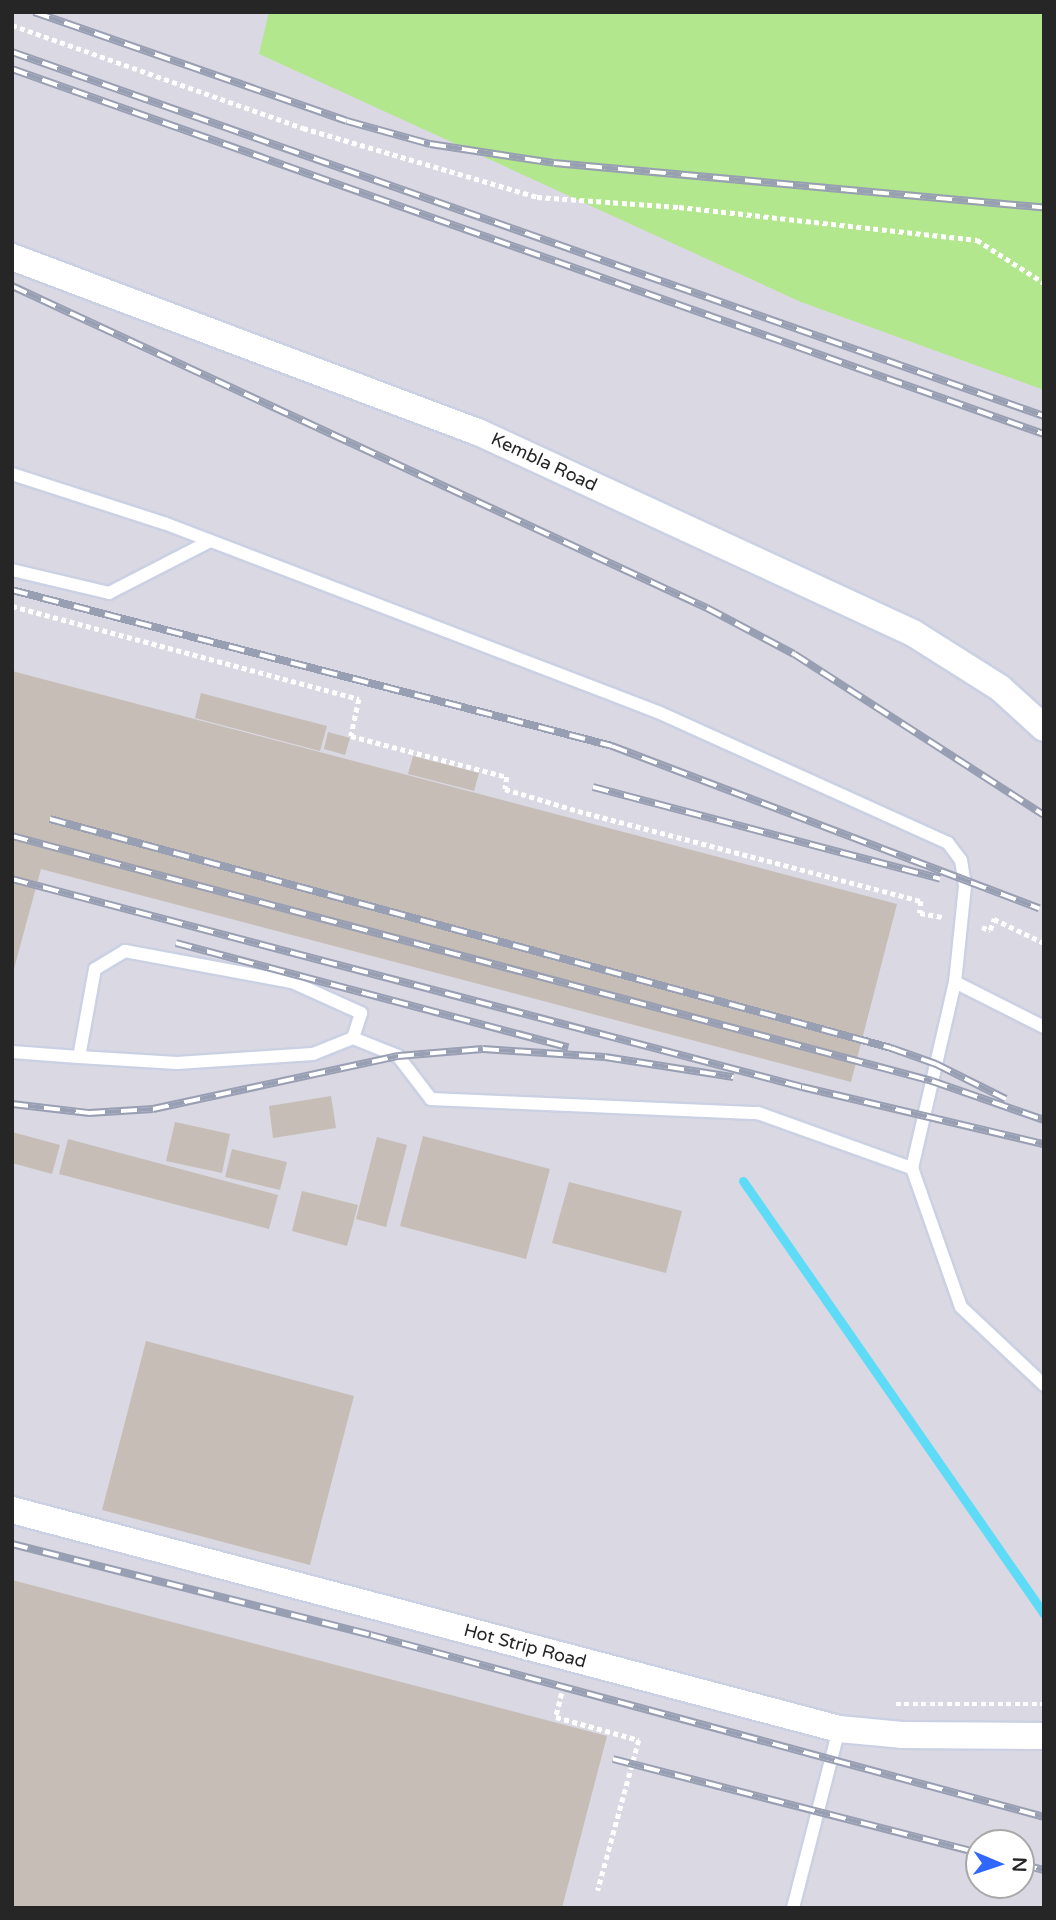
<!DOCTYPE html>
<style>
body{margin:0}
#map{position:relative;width:1056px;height:1920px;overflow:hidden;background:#ebe0d6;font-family:"Varela Round",sans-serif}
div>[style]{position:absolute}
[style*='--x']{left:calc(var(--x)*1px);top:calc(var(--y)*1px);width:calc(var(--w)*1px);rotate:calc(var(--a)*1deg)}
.industrial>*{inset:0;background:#dad8e2}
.green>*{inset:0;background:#b3e78d}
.stream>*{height:9px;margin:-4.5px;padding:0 4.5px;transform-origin:4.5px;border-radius:4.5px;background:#5edbf7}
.building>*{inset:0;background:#c6bdb6}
.path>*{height:4.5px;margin-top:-2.25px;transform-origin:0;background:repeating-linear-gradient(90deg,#fff 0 5px,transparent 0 8.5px)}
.roads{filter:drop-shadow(2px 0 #cbd1e2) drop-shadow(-2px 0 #cbd1e2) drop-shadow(0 2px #cbd1e2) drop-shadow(0 -2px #cbd1e2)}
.service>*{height:12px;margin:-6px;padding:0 6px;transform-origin:6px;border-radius:6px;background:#fff}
.minor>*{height:26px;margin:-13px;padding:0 13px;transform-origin:13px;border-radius:13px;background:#fff}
.rail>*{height:8px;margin-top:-4px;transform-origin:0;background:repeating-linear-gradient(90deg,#fff 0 16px,#999fb3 0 32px);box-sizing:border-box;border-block:2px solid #999fb3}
span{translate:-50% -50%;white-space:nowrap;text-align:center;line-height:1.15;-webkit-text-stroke:7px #fff;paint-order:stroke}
.street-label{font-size:18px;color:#262626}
.frame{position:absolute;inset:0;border:14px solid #262626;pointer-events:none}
.north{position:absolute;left:965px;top:1829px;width:70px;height:70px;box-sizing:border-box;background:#fff;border:2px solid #a8a8a8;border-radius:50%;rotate:92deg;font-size:19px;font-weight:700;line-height:28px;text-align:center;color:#262626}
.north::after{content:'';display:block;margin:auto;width:24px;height:32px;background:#2f67ff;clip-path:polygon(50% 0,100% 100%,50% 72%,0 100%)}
</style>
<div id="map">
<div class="industrial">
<div style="clip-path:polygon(evenodd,12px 12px,1044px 12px,1044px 1908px,12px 1908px,12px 12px,979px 1843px,1021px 1843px,1021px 1885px,979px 1885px,979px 1843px)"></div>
</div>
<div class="green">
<div style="clip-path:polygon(269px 12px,1044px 12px,1044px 390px,801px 302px,259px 54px)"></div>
</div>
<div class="stream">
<div style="--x:743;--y:1181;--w:527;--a:55.19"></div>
</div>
<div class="building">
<div style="clip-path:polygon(12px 671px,897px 904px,851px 1082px,41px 869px,12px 976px)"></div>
<div style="clip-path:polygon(201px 693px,327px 726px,320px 751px,195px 718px)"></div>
<div style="clip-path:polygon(328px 732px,350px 738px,345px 755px,324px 749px)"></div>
<div style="clip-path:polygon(413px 756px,479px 773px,474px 791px,408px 774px)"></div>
<div style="clip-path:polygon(331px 1096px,336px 1128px,273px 1138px,269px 1106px)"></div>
<div style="clip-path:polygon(175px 1122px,230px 1134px,222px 1173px,166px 1161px)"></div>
<div style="clip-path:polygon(12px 1132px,60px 1145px,52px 1174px,12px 1163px)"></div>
<div style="clip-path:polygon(423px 1136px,550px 1169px,526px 1259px,400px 1226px)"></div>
<div style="clip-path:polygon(377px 1137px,407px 1145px,386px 1227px,356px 1219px)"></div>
<div style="clip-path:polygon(68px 1139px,278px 1195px,269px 1229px,59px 1174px)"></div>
<div style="clip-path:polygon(232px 1149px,287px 1162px,280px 1190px,225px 1177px)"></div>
<div style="clip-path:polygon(569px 1182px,682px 1211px,666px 1273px,552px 1243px)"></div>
<div style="clip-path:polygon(302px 1191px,358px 1205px,347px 1246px,292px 1231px)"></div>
<div style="clip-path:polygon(146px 1341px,354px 1396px,310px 1565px,102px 1510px)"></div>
<div style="clip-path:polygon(12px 1580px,607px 1736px,562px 1908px,12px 1908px)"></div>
</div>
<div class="path">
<div style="--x:12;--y:25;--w:309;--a:19.5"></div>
<div style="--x:303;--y:128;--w:244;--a:16.4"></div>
<div style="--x:537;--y:197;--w:142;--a:4"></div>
<div style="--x:679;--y:207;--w:300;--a:6.3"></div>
<div style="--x:977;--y:240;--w:80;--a:32.7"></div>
<div style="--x:12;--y:606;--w:359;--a:15"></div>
<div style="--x:359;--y:699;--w:38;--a:102"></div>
<div style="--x:351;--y:736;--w:161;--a:14.7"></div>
<div style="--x:507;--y:777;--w:12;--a:99"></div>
<div style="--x:505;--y:789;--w:76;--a:16.8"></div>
<div style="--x:578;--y:811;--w:355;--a:14.7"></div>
<div style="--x:921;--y:901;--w:12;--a:95"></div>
<div style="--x:920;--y:913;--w:23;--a:10"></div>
<div style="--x:982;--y:927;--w:9;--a:21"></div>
<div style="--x:990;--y:930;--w:12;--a:-70"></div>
<div style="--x:994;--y:919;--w:55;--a:25.6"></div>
<div style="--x:564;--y:1685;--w:33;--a:104"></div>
<div style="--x:556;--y:1717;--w:86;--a:15.5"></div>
<div style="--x:639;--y:1740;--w:156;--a:105.3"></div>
<div style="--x:896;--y:1704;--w:148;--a:0"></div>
</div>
<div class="roads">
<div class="service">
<div style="--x:12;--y:474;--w:160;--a:17.9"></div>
<div style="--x:164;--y:523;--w:529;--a:20.94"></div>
<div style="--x:658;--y:712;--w:318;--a:24.3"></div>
<div style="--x:948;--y:843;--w:21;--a:53"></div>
<div style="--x:961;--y:860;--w:26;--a:81"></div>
<div style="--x:965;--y:886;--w:97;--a:95.9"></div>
<div style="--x:955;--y:982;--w:191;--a:103"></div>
<div style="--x:912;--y:1168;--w:147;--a:70.6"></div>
<div style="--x:961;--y:1307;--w:114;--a:43.2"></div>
<div style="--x:12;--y:570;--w:100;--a:13.3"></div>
<div style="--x:109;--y:593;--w:114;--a:-27.2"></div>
<div style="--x:955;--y:982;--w:100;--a:26.8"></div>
<div style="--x:353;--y:1038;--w:48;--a:21.8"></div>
<div style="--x:398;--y:1056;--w:54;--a:52.5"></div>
<div style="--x:431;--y:1099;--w:327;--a:2.5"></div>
<div style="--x:758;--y:1113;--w:164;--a:19.7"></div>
<div style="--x:12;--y:1052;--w:67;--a:4.3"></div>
<div style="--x:79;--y:1057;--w:98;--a:3.5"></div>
<div style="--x:177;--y:1063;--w:136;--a:-3.8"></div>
<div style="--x:313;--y:1054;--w:43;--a:-21.8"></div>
<div style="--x:353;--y:1038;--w:26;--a:-72"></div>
<div style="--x:361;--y:1013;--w:76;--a:-155.8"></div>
<div style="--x:292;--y:982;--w:170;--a:-169.5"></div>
<div style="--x:125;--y:951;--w:35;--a:149"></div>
<div style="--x:95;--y:969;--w:89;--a:100.3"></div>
<div style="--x:793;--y:1908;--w:185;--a:-75.6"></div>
</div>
<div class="minor">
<div style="--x:12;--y:257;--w:498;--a:20.6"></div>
<div style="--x:478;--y:432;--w:479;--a:24.8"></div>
<div style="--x:913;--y:633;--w:103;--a:32.3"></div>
<div style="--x:1000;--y:688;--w:59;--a:42.3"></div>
<div style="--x:12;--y:1510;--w:856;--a:14.83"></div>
<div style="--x:839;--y:1729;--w:63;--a:5.4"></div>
<div style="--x:902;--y:1735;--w:142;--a:0.4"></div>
</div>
</div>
<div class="rail">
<div style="--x:34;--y:12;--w:331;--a:19.2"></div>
<div style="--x:347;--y:121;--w:86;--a:15.5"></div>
<div style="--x:430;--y:144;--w:125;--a:8.7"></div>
<div style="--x:554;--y:163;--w:492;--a:5.2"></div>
<div style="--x:12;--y:52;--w:1094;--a:19.43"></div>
<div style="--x:12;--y:69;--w:1095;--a:19.48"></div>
<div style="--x:12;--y:286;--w:766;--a:24.86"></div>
<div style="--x:707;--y:608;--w:98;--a:27.9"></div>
<div style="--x:794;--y:654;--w:297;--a:32.8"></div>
<div style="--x:12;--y:590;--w:620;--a:14.57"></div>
<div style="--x:612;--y:746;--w:457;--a:20.8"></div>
<div style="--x:593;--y:787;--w:359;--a:14.8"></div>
<div style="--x:50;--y:819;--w:872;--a:15.23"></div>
<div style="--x:891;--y:1048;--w:48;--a:19.6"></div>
<div style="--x:936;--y:1064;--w:78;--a:26.6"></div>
<div style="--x:12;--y:836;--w:952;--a:14.91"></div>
<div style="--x:932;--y:1081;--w:119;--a:19.2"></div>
<div style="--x:12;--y:879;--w:817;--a:14.75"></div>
<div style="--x:802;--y:1087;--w:249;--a:13.3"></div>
<div style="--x:176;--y:943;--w:406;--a:14.9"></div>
<div style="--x:12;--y:1104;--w:78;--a:6.7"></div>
<div style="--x:89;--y:1113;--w:64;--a:-3.6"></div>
<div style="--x:153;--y:1109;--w:251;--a:-12.2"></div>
<div style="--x:398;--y:1056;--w:85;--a:-4.7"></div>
<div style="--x:483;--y:1049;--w:122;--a:3.8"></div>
<div style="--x:605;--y:1057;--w:130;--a:8.9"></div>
<div style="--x:12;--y:1544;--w:370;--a:14.2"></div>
<div style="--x:371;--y:1635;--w:697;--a:15.13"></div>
<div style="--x:613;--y:1759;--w:378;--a:14.4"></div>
<div style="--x:1021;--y:1864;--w:24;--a:15"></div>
</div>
<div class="street-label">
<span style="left:544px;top:462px;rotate:25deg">Kembla Road</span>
<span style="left:525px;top:1646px;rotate:15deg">Hot Strip Road</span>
</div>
<div class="frame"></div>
<div class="north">N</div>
</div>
